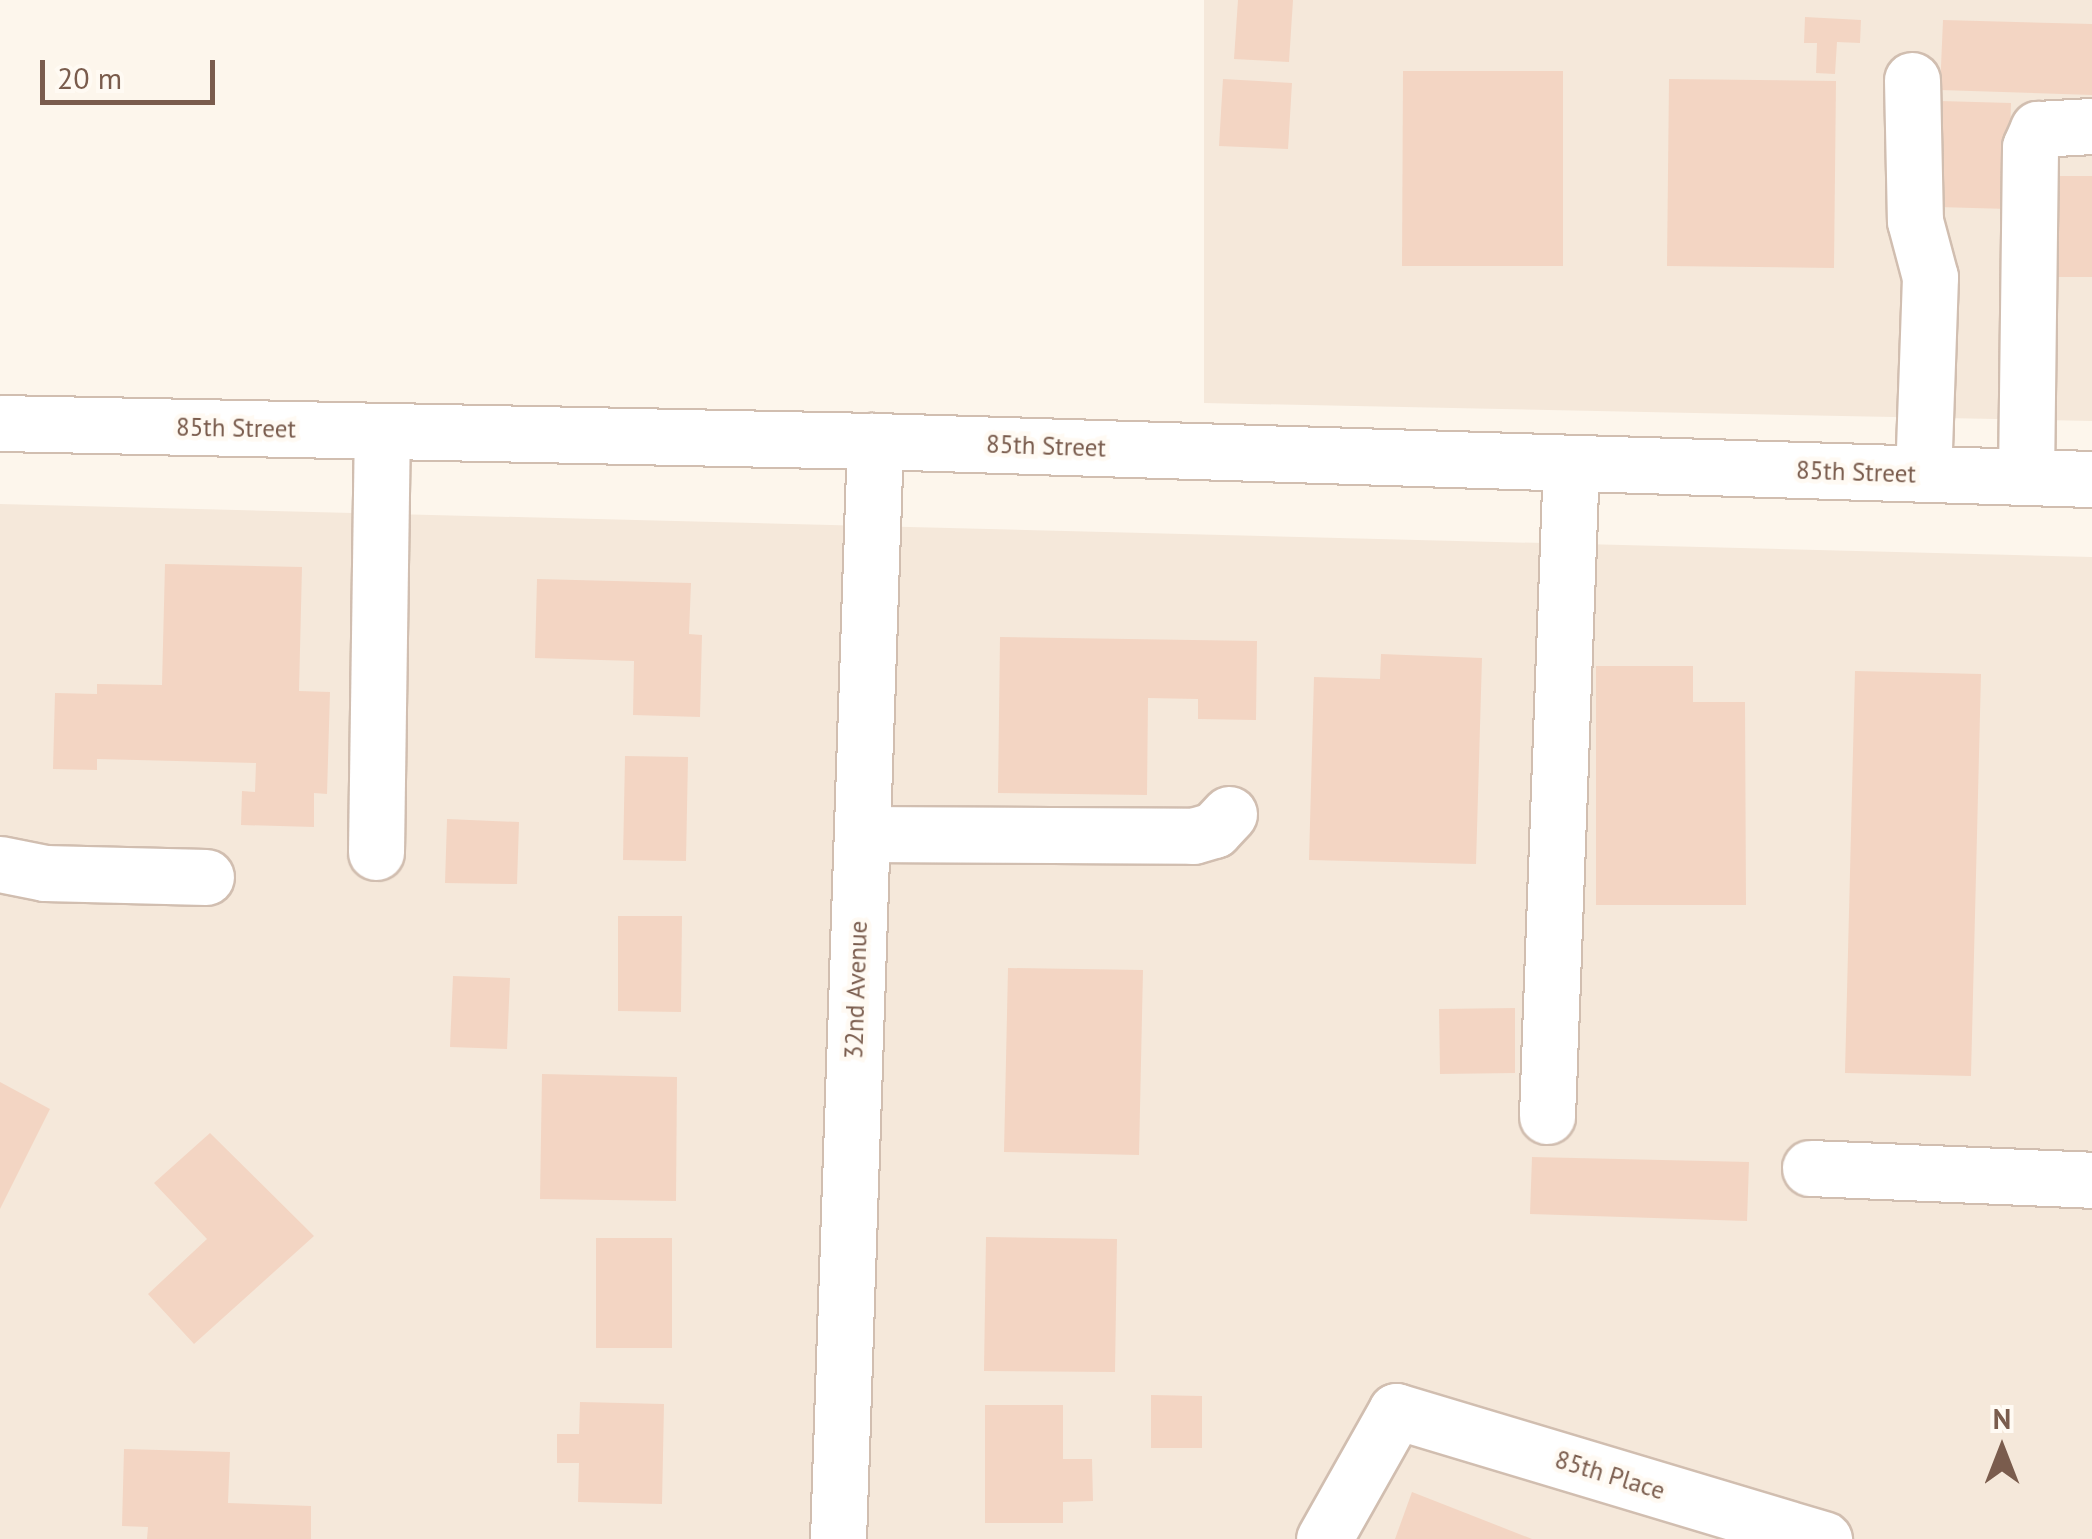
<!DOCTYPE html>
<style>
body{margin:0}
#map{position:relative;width:2092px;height:1539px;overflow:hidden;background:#fdf6ec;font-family:"PT Sans",sans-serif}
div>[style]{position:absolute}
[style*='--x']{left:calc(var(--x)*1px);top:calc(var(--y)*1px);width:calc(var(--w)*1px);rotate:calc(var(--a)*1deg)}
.residential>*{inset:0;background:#f5e8da}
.building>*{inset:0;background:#f3d5c3}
.roads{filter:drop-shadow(2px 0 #d1beb0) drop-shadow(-2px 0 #d1beb0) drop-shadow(0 2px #d1beb0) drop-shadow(0 -2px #d1beb0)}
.minor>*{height:55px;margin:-27.5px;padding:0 27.5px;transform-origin:27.5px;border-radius:27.5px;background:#fff}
span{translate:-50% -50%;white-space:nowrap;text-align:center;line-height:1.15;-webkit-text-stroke:9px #fffaf3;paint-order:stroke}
.street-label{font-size:25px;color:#7a5c4d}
.north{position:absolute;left:1952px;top:1399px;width:100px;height:100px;-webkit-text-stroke:8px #fffaf3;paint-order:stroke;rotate:0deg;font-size:28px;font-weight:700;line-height:40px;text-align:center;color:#7a5c4d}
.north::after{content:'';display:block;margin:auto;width:35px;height:45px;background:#7a5c4d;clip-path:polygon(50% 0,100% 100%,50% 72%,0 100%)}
.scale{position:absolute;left:40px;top:60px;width:175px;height:45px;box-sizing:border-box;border:5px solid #7a5c4d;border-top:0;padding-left:12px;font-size:30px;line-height:35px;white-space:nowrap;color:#7a5c4d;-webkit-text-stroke:8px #fffaf3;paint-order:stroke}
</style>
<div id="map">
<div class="residential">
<div style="clip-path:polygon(1204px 0,2092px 0,2092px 421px,1204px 403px)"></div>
<div style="clip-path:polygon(0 504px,2092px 557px,2092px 1539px,0 1539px)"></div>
</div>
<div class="building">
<div style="clip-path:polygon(1238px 0,1293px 0,1289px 62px,1234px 59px)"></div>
<div style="clip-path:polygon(1805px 17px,1861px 20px,1860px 43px,1837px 42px,1835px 74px,1816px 73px,1817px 43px,1804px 43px)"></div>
<div style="clip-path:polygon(1943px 20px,2092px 24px,2092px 95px,1940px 90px)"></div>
<div style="clip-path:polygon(1403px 71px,1563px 71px,1563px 266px,1402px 266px)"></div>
<div style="clip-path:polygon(1223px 79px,1292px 83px,1288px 149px,1219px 146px)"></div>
<div style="clip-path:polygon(1669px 79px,1836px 81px,1834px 268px,1667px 266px)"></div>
<div style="clip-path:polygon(1940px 101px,2011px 103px,2008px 209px,1938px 207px)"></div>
<div style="clip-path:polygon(2035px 176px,2092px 176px,2092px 277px,2034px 277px)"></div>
<div style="clip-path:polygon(165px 564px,302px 567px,299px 691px,330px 692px,327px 794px,314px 793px,314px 827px,241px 825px,242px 791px,255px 792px,256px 763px,97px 759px,97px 770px,53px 769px,55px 693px,97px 694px,97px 684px,162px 685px)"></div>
<div style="clip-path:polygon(537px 579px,691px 583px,689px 634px,702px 635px,700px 717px,633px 715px,634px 661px,535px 658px)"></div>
<div style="clip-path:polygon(1000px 637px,1257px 641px,1256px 720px,1198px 719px,1198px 699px,1148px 698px,1147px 795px,998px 793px)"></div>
<div style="clip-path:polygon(1381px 654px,1482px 658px,1476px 864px,1309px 860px,1314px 677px,1380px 679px)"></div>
<div style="clip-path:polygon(1596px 666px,1693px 666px,1693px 702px,1745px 702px,1746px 905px,1596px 905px)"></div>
<div style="clip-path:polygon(1855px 671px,1981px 674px,1971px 1076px,1845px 1073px)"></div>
<div style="clip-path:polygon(625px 756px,688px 757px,686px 861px,623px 860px)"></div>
<div style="clip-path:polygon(447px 819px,519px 822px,517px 884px,445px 883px)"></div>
<div style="clip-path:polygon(618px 916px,682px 916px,681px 1012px,618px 1011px)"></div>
<div style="clip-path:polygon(1008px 968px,1143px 970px,1139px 1155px,1004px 1152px)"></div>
<div style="clip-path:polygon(453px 976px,510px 978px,507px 1049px,450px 1047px)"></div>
<div style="clip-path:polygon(1515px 1008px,1515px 1073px,1440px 1074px,1439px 1009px)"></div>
<div style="clip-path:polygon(542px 1074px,677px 1077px,676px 1201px,540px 1199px)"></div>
<div style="clip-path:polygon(0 1082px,50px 1109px,0 1209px)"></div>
<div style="clip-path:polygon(210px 1133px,314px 1236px,194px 1344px,148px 1294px,207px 1239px,154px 1183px)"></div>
<div style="clip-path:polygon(1532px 1157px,1749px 1162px,1747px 1221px,1530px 1214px)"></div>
<div style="clip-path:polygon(986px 1237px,1117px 1239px,1115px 1372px,984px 1371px)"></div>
<div style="clip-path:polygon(596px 1238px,672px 1238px,672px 1348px,596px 1348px)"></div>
<div style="clip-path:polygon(1151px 1395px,1202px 1396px,1202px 1448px,1151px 1448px)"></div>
<div style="clip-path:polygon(580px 1402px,664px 1404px,662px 1504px,578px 1502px,579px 1463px,557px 1463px,557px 1434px,579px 1434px)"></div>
<div style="clip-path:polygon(985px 1405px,1063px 1405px,1063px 1459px,1092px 1459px,1093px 1501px,1063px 1502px,1063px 1523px,985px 1523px)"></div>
<div style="clip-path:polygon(124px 1449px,230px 1452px,228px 1503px,311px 1506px,311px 1539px,147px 1539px,148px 1527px,122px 1526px)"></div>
<div style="clip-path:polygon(1412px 1492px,1532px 1539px,1395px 1539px)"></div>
</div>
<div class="roads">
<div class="minor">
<div style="--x:1912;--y:80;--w:141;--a:88.8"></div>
<div style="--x:1915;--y:221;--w:58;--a:75"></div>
<div style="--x:1930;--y:277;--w:197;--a:92"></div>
<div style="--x:0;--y:423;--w:875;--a:1.18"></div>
<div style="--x:875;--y:441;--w:1218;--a:1.79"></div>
<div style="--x:2026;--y:477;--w:330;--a:-89.3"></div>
<div style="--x:2030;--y:147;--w:20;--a:-66"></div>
<div style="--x:2038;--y:129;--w:54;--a:-3.2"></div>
<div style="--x:862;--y:834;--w:331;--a:0.3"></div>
<div style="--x:1193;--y:836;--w:22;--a:-16"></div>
<div style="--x:1214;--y:830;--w:22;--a:-47"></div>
<div style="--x:376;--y:852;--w:421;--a:-89.2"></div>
<div style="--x:0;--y:864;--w:46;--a:11.3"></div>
<div style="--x:45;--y:873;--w:161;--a:1.4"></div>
<div style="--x:1547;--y:1116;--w:653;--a:-87.9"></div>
<div style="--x:1810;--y:1168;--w:282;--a:2.4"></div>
<div style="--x:838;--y:1539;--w:1099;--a:-88.07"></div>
<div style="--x:1324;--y:1539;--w:147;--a:-60.6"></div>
<div style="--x:1396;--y:1411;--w:447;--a:16.7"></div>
</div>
</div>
<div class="street-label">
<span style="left:236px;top:428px;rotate:1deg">85th Street</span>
<span style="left:1046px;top:446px;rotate:2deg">85th Street</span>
<span style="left:1856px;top:472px;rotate:2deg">85th Street</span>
<span style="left:856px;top:990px;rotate:-88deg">32nd Avenue</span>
<span style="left:1610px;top:1475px;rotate:17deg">85th Place</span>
</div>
<div class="north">N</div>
<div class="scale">20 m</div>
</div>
